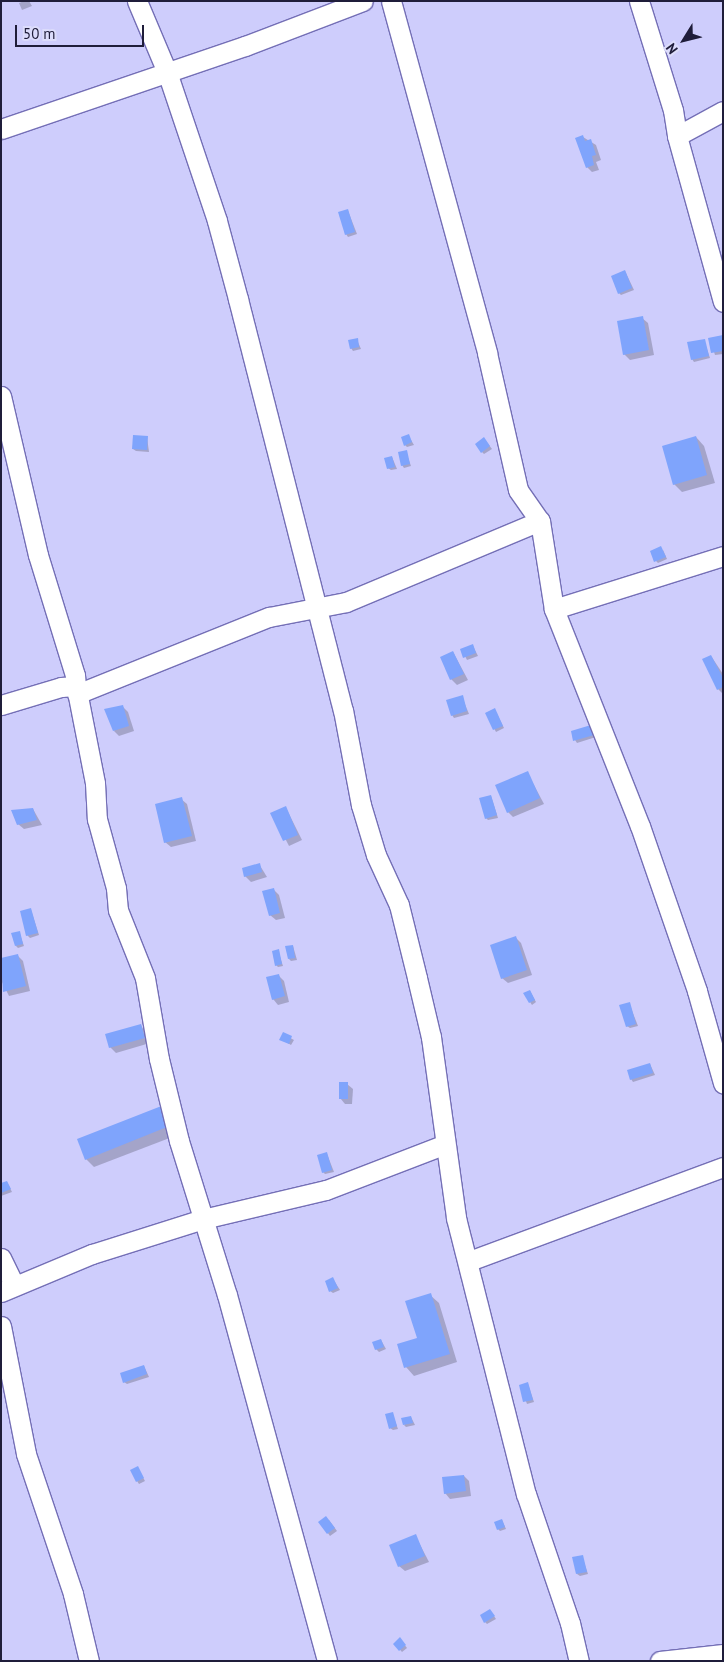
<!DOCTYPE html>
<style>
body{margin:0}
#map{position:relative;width:724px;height:1662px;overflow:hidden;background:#cecdfc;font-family:"PT Sans",sans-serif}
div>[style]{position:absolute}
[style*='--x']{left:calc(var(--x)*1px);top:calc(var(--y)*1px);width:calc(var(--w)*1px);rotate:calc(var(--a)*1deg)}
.shadow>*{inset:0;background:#0003}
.building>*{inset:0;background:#7fa4fc}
.roads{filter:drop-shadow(1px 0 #746fb6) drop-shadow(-1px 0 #746fb6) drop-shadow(0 1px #746fb6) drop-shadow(0 -1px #746fb6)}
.minor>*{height:19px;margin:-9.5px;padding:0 9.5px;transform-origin:9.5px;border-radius:9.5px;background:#fff}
span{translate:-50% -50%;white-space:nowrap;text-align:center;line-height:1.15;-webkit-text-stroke:4.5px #dcdcfb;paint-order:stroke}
.frame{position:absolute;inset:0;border:2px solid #1f1d3a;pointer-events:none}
.north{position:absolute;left:659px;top:15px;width:50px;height:50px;-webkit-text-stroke:4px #dcdcfb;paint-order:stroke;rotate:234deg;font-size:14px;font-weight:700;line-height:20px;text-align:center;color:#1f1d3a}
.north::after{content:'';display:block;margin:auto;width:18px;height:22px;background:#1f1d3a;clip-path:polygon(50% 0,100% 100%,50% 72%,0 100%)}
.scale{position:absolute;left:15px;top:25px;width:129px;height:22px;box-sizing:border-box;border:2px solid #1f1d3a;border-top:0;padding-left:6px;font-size:15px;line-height:18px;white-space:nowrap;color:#1f1d3a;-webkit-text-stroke:4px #dcdcfb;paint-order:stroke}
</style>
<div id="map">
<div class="shadow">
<div style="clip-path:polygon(24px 1px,29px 1px,32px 6px,22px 10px,19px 3px)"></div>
<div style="clip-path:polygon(583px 137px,596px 145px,601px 160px,596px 162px,599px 170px,592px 172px,587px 167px)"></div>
<div style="clip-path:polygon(348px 211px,357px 234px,348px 237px,346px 234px)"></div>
<div style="clip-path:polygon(625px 271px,634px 290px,621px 295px,619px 293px)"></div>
<div style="clip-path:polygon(642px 318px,648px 323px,654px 355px,630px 360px,624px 354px)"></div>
<div style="clip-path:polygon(723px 337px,723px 354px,715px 355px,710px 339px)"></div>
<div style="clip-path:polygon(357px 340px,361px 349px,353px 351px,351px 348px)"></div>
<div style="clip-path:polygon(704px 340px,710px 358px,694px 362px,692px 359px)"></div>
<div style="clip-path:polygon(408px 435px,414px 445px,407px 447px,405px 445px)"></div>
<div style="clip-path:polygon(147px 437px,149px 452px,136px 451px,133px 449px)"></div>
<div style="clip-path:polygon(696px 437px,704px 446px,715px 483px,682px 492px,674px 484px)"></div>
<div style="clip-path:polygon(486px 441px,492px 449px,484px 454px,482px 452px)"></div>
<div style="clip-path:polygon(406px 452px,411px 466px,404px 468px,402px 465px)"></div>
<div style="clip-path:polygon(392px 457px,397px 469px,391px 470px,388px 468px)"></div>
<div style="clip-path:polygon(663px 550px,667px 559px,658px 563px,656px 561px)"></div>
<div style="clip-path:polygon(473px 646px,478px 656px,467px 660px,462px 650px)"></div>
<div style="clip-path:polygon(453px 652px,468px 680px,457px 685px,451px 679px)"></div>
<div style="clip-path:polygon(711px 656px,723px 674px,723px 694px,718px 689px)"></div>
<div style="clip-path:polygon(462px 697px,469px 714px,454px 718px,452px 715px)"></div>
<div style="clip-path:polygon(123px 707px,128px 712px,134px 731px,119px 736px,114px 731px)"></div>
<div style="clip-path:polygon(495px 710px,504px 728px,496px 732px,486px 713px)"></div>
<div style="clip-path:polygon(591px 727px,596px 737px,577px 743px,575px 740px)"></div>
<div style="clip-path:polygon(527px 772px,544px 804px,513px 817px,508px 812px)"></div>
<div style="clip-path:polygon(491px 796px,498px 818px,488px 820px,486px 818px)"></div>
<div style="clip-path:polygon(181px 799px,187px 804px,196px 841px,171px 847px,165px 842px)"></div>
<div style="clip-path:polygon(286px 808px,302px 840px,289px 846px,272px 813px)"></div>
<div style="clip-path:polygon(33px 809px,42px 825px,24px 829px,18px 824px)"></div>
<div style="clip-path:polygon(259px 864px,267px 877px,251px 882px,245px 876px)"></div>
<div style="clip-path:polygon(273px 889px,279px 895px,285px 918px,276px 920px,270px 915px)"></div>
<div style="clip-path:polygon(31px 910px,39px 935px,30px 938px,27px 935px)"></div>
<div style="clip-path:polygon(19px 932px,24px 946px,18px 948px,16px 946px)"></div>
<div style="clip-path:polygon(516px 938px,521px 943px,532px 975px,508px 983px,502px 978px)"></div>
<div style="clip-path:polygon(293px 946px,297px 960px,291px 961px,289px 959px)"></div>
<div style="clip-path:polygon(278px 951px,283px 966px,278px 967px,276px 965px)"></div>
<div style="clip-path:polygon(17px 955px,23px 961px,30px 991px,9px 996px,1px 980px,1px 959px)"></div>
<div style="clip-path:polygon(278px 975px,284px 981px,289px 1002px,278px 1005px,273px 999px)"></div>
<div style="clip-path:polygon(530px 991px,536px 1002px,532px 1005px,530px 1002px)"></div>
<div style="clip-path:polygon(629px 1003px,638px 1026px,630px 1028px,627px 1026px)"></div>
<div style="clip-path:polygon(141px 1025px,150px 1043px,116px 1053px,110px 1047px)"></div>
<div style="clip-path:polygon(283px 1034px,294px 1040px,291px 1045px,281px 1039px)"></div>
<div style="clip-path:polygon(650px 1064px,655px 1075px,633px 1082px,631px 1079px)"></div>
<div style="clip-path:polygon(347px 1084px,353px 1089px,352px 1104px,345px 1104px,340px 1098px)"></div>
<div style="clip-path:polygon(164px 1106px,180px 1134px,94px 1167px,86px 1159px)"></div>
<div style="clip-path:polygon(327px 1154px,334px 1172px,325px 1174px,323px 1172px)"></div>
<div style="clip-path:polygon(7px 1182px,12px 1192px,1px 1196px,1px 1184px)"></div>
<div style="clip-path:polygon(333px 1279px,340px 1290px,333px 1293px,330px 1291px)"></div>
<div style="clip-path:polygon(430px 1295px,439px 1303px,457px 1362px,414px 1376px,406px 1367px,418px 1338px)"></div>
<div style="clip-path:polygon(381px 1340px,386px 1349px,379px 1352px,376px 1349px)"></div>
<div style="clip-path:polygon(144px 1366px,149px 1377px,127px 1384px,124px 1382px)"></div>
<div style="clip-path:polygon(528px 1384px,534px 1402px,527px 1404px,520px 1386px)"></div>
<div style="clip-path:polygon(392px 1413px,398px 1429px,393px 1430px,390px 1428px)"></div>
<div style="clip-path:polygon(411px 1417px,415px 1425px,406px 1427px,404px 1425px)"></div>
<div style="clip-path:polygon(138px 1468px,145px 1481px,139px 1484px,137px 1481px)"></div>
<div style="clip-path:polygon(464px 1476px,469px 1481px,471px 1496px,450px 1499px,445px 1493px)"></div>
<div style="clip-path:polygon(329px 1520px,337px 1531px,330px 1536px,320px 1522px)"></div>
<div style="clip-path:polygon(502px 1520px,506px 1529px,500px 1531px,498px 1529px)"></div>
<div style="clip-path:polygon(415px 1535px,429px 1562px,405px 1571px,399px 1566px)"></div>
<div style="clip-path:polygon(582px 1556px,588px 1574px,580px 1576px,577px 1574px)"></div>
<div style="clip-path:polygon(492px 1613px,496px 1619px,487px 1624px,485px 1622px)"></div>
<div style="clip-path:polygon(400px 1639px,407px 1648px,402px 1652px,395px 1644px)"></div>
</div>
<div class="building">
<div style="clip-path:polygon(583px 135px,585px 141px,591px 139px,596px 155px,592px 156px,594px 165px,586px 168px,575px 138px)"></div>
<div style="clip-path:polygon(348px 209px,355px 232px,345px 235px,338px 212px)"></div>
<div style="clip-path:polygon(625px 270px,632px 288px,618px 294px,611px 276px)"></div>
<div style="clip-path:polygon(643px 316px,649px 350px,623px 355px,617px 321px)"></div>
<div style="clip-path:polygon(723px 335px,723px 351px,711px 353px,708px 338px)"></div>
<div style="clip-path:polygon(358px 338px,359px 347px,350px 349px,348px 340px)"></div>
<div style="clip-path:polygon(705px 339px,709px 356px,691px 360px,687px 342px)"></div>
<div style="clip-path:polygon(409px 434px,412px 442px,404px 446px,401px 437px)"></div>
<div style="clip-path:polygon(133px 435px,148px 436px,147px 450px,132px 449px)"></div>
<div style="clip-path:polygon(696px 436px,707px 475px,673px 485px,662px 446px)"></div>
<div style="clip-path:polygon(484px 437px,490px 446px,481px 453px,475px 444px)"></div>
<div style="clip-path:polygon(407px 450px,410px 464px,401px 466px,398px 452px)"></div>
<div style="clip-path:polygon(392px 456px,395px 467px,387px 469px,384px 458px)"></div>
<div style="clip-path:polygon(661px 546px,666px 557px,654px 562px,650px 551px)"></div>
<div style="clip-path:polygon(473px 644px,476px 653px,463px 658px,460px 649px)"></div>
<div style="clip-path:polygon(453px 651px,464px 674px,450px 680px,440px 657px)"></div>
<div style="clip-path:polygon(711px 655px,723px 678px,723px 687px,717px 690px,702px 659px)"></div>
<div style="clip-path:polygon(463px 695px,467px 711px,451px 716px,446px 700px)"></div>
<div style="clip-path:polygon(123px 705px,129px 726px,113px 731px,104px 709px)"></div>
<div style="clip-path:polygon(495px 708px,503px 726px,493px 730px,485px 713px)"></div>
<div style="clip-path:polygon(591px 725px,594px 735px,573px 741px,571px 731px)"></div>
<div style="clip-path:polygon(528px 771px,540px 798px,507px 813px,495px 785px)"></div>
<div style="clip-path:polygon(491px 795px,497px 815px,485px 819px,479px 798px)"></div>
<div style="clip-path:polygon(182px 797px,192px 836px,164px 843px,155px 804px)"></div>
<div style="clip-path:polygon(286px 806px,298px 835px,283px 841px,270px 813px)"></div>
<div style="clip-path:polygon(33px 808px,37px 820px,17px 825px,11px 810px)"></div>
<div style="clip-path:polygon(260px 863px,262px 872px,244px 877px,242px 868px)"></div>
<div style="clip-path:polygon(274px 888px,280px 913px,269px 916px,262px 891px)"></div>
<div style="clip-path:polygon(31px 908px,38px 933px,26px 936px,20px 911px)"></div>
<div style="clip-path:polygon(20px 931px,23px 944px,15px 946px,11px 933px)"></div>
<div style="clip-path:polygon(516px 936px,527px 970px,501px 979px,490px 945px)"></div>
<div style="clip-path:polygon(293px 945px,295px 958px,288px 959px,285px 946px)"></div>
<div style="clip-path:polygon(279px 949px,282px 964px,275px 966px,272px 951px)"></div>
<div style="clip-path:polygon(18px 954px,26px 986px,3px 992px,1px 958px)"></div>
<div style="clip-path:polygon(279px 974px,285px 996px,272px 1000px,266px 977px)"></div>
<div style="clip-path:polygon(530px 990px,535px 1000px,529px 1003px,523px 993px)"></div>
<div style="clip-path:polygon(630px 1002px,636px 1024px,626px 1027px,619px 1005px)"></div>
<div style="clip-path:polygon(141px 1024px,145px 1038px,109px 1048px,105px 1034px)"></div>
<div style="clip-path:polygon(283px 1032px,292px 1036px,289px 1044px,279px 1040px)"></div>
<div style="clip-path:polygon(650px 1063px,653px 1073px,630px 1080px,627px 1070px)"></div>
<div style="clip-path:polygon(339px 1082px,348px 1082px,348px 1099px,339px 1099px)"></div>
<div style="clip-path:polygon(164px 1105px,172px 1125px,85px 1160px,77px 1139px)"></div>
<div style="clip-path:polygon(327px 1152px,332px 1170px,322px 1173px,317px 1155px)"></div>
<div style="clip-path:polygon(7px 1181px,11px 1189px,1px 1193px,1px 1183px)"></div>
<div style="clip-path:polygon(333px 1277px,338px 1288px,329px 1292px,325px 1281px)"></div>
<div style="clip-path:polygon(431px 1293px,450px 1354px,404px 1368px,397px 1344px,417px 1338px,405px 1301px)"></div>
<div style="clip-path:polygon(381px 1339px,384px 1347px,375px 1350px,372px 1342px)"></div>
<div style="clip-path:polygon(144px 1365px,147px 1374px,123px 1383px,120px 1373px)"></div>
<div style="clip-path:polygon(528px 1382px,533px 1400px,523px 1402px,519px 1385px)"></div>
<div style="clip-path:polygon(393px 1412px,397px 1426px,389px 1429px,385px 1414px)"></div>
<div style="clip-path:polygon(411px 1416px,413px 1423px,403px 1425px,401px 1418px)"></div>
<div style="clip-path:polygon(138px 1466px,144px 1478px,136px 1482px,130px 1470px)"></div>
<div style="clip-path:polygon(464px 1475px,466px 1491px,444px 1494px,442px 1477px)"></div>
<div style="clip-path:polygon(326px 1516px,335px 1528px,327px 1534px,318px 1522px)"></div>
<div style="clip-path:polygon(502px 1519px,505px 1527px,497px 1530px,494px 1522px)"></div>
<div style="clip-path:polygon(416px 1534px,425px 1556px,398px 1567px,389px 1545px)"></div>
<div style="clip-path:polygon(583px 1555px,587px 1572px,576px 1574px,572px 1557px)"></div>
<div style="clip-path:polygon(490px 1609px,495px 1616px,484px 1623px,480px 1615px)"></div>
<div style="clip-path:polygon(400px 1637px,406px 1645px,399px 1651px,393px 1644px)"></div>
</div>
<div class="roads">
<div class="minor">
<div style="--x:137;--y:1;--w:77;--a:67.1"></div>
<div style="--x:167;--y:72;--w:157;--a:71.4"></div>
<div style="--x:217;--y:221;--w:81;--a:74.9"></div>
<div style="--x:238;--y:299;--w:424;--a:75.7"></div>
<div style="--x:343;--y:710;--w:97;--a:79.3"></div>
<div style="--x:361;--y:805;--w:52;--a:73.3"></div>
<div style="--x:376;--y:855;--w:55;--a:65.3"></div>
<div style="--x:399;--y:905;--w:75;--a:76.1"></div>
<div style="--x:417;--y:978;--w:61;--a:76.7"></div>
<div style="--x:431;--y:1037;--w:183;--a:82.1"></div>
<div style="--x:456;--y:1218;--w:285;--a:75.8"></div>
<div style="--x:526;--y:1494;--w:136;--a:71.2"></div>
<div style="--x:570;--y:1623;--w:39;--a:77"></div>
<div style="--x:391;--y:1;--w:365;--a:74.7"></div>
<div style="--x:487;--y:353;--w:140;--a:77.2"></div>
<div style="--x:518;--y:490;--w:38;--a:55"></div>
<div style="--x:540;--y:521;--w:89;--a:81"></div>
<div style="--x:554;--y:609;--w:233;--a:68.4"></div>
<div style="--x:640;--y:826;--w:175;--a:70.9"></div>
<div style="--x:697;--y:991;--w:96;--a:74.2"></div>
<div style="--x:639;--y:1;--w:114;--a:72.7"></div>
<div style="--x:673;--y:110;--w:26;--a:81"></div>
<div style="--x:677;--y:136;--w:172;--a:74.5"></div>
<div style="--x:1;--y:129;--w:258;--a:-18.8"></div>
<div style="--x:245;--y:46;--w:126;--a:-20.9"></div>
<div style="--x:677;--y:136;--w:52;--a:-28.5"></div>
<div style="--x:1;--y:396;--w:163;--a:76.9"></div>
<div style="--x:38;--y:555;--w:126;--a:72.9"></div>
<div style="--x:75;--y:675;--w:11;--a:85"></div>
<div style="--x:76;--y:686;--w:15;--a:176"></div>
<div style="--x:61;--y:687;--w:63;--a:163.3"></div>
<div style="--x:554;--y:609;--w:177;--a:-17.4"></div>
<div style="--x:76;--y:686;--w:99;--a:78.9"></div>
<div style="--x:95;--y:783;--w:36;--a:87"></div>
<div style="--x:97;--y:819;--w:72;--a:74.6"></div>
<div style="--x:116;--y:888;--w:22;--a:85"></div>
<div style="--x:118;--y:910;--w:73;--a:68.3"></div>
<div style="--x:145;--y:978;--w:82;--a:80.2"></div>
<div style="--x:159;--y:1059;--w:84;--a:76.3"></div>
<div style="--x:179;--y:1141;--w:161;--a:72.7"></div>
<div style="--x:227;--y:1295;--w:379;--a:74.7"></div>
<div style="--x:77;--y:694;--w:207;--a:-21.9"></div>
<div style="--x:269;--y:617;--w:78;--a:-11"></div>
<div style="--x:346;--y:602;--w:210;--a:-22.7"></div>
<div style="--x:1;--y:1258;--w:30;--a:64"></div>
<div style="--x:469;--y:1261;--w:271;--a:-20.3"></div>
<div style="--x:1;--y:1292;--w:99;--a:-22.7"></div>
<div style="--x:92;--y:1254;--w:116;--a:-17.5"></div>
<div style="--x:203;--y:1219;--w:126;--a:-13.3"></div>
<div style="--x:326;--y:1190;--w:125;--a:-21"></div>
<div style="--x:1;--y:1326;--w:130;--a:78.9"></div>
<div style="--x:26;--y:1454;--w:148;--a:71.4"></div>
<div style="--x:73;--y:1594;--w:69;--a:76.6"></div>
<div style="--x:660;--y:1661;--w:63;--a:-6.3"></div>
</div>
</div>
<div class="frame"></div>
<div class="north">N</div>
<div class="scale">50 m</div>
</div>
